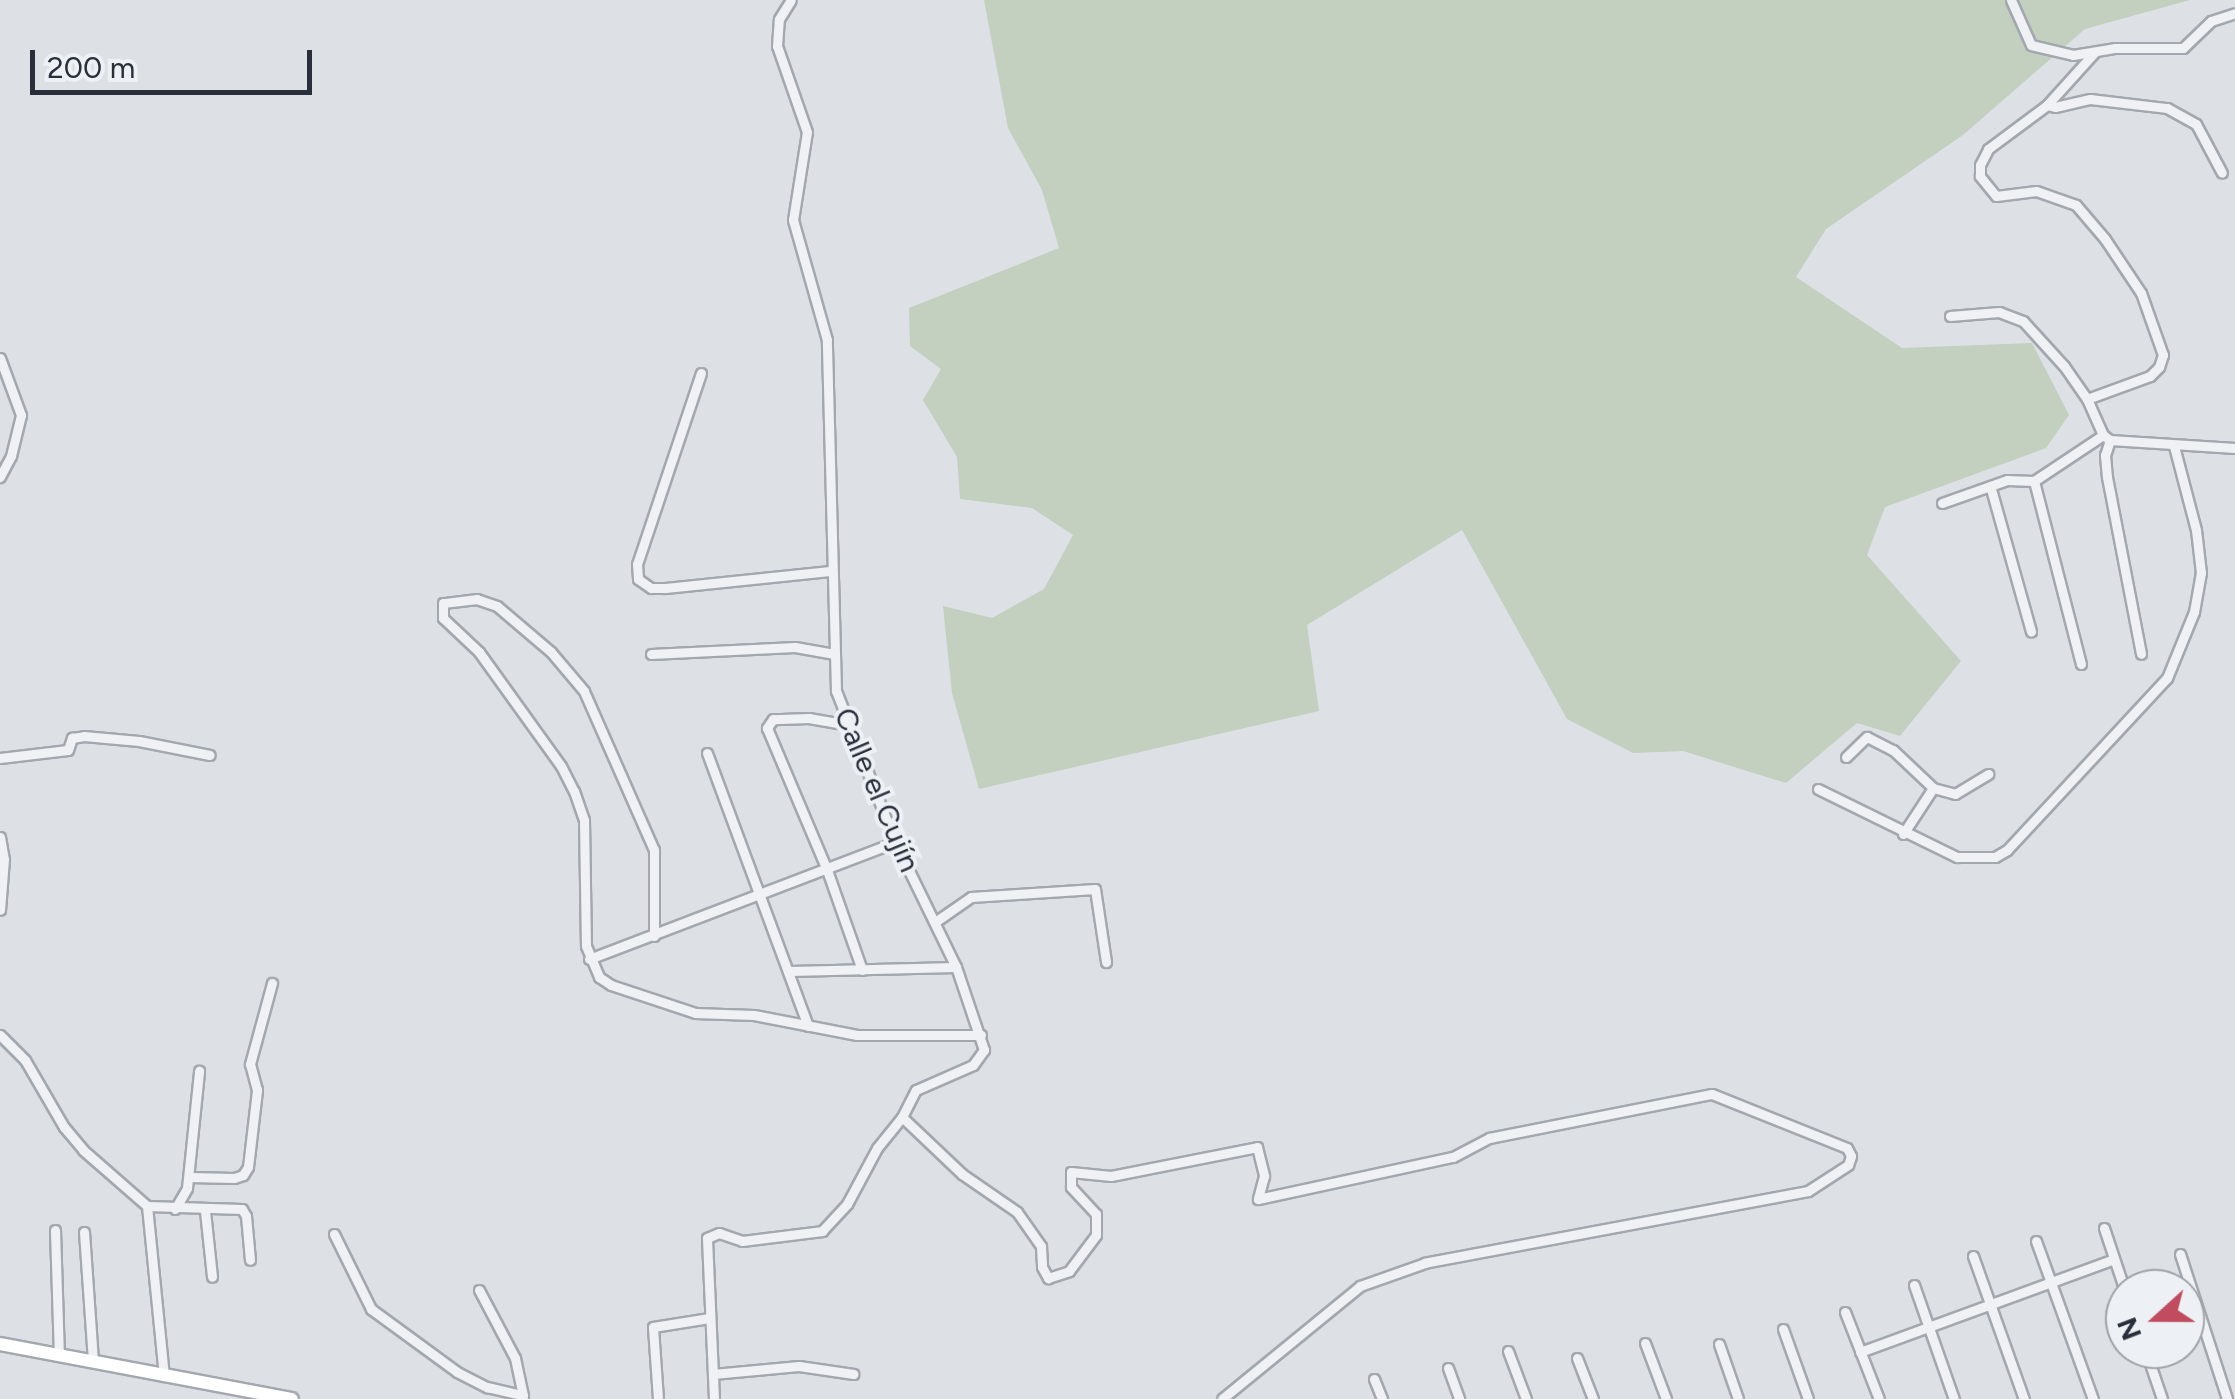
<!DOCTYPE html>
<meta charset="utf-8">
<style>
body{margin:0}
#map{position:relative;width:2235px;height:1399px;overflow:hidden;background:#dde1e6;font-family:Figtree,sans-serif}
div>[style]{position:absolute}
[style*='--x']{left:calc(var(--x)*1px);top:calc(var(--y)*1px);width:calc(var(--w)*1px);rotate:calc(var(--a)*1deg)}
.green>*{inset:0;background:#c3cfbf}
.roads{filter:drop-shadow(2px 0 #a3a8af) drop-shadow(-2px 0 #a3a8af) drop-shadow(0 2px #a3a8af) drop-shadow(0 -2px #a3a8af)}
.street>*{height:9px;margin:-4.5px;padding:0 4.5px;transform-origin:4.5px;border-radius:4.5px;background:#f0f1f5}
.secondary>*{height:12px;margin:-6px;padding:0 6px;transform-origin:6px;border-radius:6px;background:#fff}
span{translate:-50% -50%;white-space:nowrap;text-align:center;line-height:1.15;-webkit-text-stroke:8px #edf0f4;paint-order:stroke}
.street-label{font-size:30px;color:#282f3b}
.north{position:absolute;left:2105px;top:1269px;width:100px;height:100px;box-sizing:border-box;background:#edf0f4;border:2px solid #9ea3aa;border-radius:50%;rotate:249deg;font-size:28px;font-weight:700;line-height:40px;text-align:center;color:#282f3b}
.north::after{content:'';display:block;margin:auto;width:35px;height:45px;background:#c14c5f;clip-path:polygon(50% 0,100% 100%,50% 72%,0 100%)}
.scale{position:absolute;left:30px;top:50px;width:282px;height:45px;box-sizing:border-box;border:5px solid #282f3b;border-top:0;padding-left:12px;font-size:30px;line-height:35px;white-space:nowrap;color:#282f3b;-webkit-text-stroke:8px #edf0f4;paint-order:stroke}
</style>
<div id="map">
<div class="green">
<div style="clip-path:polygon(984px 0,2190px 0,2085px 29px,1963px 135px,1826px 229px,1796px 277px,1902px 348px,2032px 343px,2069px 415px,2046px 448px,1885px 507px,1867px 555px,1961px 661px,1900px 736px,1857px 723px,1786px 783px,1683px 751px,1633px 753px,1567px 719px,1462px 530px,1307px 625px,1319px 711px,979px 789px,952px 693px,943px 606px,992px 618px,1044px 589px,1073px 535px,1032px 508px,960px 499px,957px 457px,923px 400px,941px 369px,910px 346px,909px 308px,1059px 248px,1042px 190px,1008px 128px)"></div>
</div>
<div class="roads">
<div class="street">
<div style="--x:2011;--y:0;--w:49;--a:66"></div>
<div style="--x:2031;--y:45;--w:43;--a:13.4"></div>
<div style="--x:2073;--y:55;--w:43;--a:-9.5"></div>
<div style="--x:2115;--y:48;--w:68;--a:0"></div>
<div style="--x:2183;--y:48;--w:39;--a:-44"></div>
<div style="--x:2211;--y:21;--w:25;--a:-18"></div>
<div style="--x:2047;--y:105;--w:8;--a:14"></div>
<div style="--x:2055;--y:107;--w:36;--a:-13"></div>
<div style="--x:2090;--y:99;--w:78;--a:6.7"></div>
<div style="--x:2167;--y:108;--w:33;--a:29"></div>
<div style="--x:2196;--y:124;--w:55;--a:62"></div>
<div style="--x:1950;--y:316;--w:49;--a:-4.7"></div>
<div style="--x:1999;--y:312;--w:26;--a:21"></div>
<div style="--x:2023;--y:321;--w:61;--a:47.7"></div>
<div style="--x:2064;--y:366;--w:40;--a:55.1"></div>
<div style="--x:2087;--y:399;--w:39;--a:66"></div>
<div style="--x:2103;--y:435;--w:9;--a:36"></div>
<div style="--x:2110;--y:440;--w:125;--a:3.7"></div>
<div style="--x:0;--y:358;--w:61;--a:69.8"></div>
<div style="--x:21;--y:415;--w:42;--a:103.7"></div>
<div style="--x:11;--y:456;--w:24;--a:118"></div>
<div style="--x:701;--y:373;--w:201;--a:108.5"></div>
<div style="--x:637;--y:564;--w:15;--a:86"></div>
<div style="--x:638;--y:579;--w:16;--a:35"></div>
<div style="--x:651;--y:588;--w:14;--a:0"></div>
<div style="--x:665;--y:588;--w:166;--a:-5.9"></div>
<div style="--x:2087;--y:399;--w:67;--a:-20.1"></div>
<div style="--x:2150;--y:376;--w:13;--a:-45"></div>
<div style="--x:2159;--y:367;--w:13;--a:-72"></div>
<div style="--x:2163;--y:355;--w:66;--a:-109.5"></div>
<div style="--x:2141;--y:293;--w:65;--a:-123.7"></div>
<div style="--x:2105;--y:239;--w:45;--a:-130.5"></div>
<div style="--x:2076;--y:205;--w:42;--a:-160.7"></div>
<div style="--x:2036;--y:191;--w:40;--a:172.9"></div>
<div style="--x:1996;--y:196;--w:26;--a:-129"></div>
<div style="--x:1980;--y:176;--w:11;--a:-90"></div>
<div style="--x:1980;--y:165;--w:18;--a:-63"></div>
<div style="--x:1988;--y:149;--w:74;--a:-36.7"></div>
<div style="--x:2047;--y:105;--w:70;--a:-47.9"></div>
<div style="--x:2110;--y:440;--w:16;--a:108"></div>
<div style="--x:2105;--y:455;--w:22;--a:85"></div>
<div style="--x:2107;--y:477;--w:180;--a:79.1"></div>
<div style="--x:2034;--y:481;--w:189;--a:75.6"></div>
<div style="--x:1991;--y:489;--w:148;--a:74.3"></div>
<div style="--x:1942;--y:503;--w:69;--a:-19.5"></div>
<div style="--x:2007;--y:480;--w:27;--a:2"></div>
<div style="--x:2034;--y:481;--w:83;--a:-33.7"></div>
<div style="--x:651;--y:654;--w:144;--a:-2.8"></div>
<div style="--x:795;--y:647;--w:40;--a:10"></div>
<div style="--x:849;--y:725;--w:41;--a:-170.1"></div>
<div style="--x:809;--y:718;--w:36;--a:178"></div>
<div style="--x:773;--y:719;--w:11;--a:124"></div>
<div style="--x:767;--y:728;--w:154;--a:67.1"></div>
<div style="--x:827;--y:870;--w:106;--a:70.7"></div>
<div style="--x:707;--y:753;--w:291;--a:69.7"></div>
<div style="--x:1846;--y:757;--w:29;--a:-44"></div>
<div style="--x:1867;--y:737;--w:29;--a:27"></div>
<div style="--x:1893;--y:750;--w:55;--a:43.5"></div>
<div style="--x:0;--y:758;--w:68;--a:-6.7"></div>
<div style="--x:68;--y:750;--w:13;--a:-72"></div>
<div style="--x:72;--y:738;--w:12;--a:-9"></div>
<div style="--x:84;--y:736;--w:55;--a:5.2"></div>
<div style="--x:139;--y:741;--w:72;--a:11.2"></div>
<div style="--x:1818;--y:789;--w:155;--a:26.1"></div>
<div style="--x:1957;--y:857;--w:38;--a:0"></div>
<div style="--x:1995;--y:857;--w:14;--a:-30"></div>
<div style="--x:2007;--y:850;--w:235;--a:-47.1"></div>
<div style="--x:2167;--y:678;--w:71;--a:-67.8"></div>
<div style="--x:2194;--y:612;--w:40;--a:-80"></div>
<div style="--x:2201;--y:573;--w:43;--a:-96.6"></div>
<div style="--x:2196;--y:530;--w:87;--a:-104.7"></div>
<div style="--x:1903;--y:834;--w:55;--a:-56.9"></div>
<div style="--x:1933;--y:788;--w:23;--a:15"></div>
<div style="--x:1955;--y:794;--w:39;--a:-31"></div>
<div style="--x:0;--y:837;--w:22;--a:80"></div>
<div style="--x:4;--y:859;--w:51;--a:94.5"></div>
<div style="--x:935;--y:922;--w:44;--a:-34.8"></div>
<div style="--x:971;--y:897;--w:124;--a:-3.7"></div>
<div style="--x:1095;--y:889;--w:74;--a:81.4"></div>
<div style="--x:654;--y:936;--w:86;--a:-90"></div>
<div style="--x:654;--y:850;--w:174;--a:-113.8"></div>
<div style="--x:584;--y:691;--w:51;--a:-130.2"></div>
<div style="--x:551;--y:652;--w:71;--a:-139.6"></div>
<div style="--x:497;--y:606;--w:21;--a:-161"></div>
<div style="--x:477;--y:599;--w:34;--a:173"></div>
<div style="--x:443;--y:603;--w:15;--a:90"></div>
<div style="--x:443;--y:618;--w:50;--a:43.4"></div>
<div style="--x:479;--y:652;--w:140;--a:54.3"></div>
<div style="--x:561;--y:766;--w:28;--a:63"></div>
<div style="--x:574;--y:791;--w:31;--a:71"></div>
<div style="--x:584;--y:820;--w:126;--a:89.1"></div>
<div style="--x:586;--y:946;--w:34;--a:67"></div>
<div style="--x:599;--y:977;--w:14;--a:34"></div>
<div style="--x:611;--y:985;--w:89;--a:18.4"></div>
<div style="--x:695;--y:1013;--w:59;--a:1.9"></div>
<div style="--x:754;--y:1015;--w:105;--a:11"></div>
<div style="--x:857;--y:1035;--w:124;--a:0"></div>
<div style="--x:589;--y:959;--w:328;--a:-20.9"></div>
<div style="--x:790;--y:971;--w:166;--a:-1.4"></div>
<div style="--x:0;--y:1035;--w:35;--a:45"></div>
<div style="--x:25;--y:1060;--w:78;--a:59.8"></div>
<div style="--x:64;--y:1127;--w:30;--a:50"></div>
<div style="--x:83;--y:1150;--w:85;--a:41.2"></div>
<div style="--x:147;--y:1206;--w:95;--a:1.8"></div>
<div style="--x:242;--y:1209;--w:8;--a:60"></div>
<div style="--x:246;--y:1216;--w:44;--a:84.8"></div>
<div style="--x:902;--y:1117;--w:83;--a:43.5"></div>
<div style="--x:962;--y:1174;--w:67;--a:34.6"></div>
<div style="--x:1017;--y:1212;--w:42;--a:54.8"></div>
<div style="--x:1041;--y:1246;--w:21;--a:87"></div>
<div style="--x:1042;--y:1267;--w:13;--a:61"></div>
<div style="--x:1048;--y:1278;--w:22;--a:-18"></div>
<div style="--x:1069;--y:1271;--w:45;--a:-53.1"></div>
<div style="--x:1096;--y:1235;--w:21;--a:-90"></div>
<div style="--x:1096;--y:1214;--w:37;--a:-133"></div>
<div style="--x:1071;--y:1187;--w:15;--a:-90"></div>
<div style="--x:1071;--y:1172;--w:40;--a:5.7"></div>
<div style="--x:1111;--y:1176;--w:149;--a:-11.2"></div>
<div style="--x:1257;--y:1147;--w:30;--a:76"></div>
<div style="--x:1264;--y:1176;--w:24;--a:105"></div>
<div style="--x:1258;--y:1199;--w:199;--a:-12.2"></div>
<div style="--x:1453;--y:1157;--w:41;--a:-27.8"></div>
<div style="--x:1489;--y:1138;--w:227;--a:-11.2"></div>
<div style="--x:1712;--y:1094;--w:145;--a:21.8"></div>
<div style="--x:1847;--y:1148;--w:9;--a:63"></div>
<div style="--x:1851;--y:1156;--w:9;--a:108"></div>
<div style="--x:1848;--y:1165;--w:48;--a:147"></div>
<div style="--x:1808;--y:1191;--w:390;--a:169.4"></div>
<div style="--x:1425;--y:1263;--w:69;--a:160.5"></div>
<div style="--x:1360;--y:1286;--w:178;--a:140.7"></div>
<div style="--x:189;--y:1177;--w:45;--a:1.3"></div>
<div style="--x:234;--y:1178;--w:9;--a:-18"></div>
<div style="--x:243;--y:1175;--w:9;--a:-58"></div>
<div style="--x:248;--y:1167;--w:78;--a:-83.3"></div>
<div style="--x:257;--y:1090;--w:27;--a:-105"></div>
<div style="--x:250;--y:1064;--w:84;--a:-74.8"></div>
<div style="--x:147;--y:1206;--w:171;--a:84.3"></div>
<div style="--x:175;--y:1209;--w:24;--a:-60"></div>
<div style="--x:187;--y:1188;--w:118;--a:-84.1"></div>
<div style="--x:205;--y:1211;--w:66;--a:83.9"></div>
<div style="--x:2104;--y:1228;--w:66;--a:71.6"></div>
<div style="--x:55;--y:1230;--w:124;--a:88.2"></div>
<div style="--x:84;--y:1232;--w:129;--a:86"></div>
<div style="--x:334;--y:1234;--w:84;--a:63.7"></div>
<div style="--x:371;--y:1309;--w:107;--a:36.2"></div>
<div style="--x:457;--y:1372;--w:34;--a:27"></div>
<div style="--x:487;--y:1387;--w:37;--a:13"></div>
<div style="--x:2036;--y:1241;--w:168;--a:70.2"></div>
<div style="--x:2180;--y:1254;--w:152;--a:72"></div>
<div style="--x:1973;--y:1256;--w:152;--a:70.4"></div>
<div style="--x:1914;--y:1285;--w:121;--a:70.7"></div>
<div style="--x:479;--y:1290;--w:77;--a:62.1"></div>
<div style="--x:515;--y:1358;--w:39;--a:78"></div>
<div style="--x:1845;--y:1312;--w:93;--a:68.7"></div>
<div style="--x:1783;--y:1329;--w:74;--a:70.3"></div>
<div style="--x:1645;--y:1343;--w:60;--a:69.4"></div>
<div style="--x:1719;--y:1344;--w:58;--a:70.9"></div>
<div style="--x:2145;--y:1349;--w:53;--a:71.2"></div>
<div style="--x:1508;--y:1351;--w:51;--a:69.4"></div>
<div style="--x:1860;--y:1352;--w:270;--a:-20.1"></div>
<div style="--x:1577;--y:1358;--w:44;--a:68.7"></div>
<div style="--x:1448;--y:1368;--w:33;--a:70"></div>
<div style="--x:713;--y:1374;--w:86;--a:-5.3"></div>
<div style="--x:799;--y:1366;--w:55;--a:8.4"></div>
<div style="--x:1374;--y:1379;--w:22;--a:68"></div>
<div style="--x:658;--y:1399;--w:72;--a:-94"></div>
<div style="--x:653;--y:1327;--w:57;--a:-9.1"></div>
<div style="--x:714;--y:1399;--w:161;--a:-92.5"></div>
<div style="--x:707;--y:1238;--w:13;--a:-23"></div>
<div style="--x:719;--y:1233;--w:24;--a:19"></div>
<div style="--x:742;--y:1241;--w:81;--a:-7.1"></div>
<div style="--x:822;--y:1231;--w:37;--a:-47"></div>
<div style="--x:847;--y:1204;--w:64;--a:-61.8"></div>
<div style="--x:877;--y:1148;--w:40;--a:-51"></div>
<div style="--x:902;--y:1117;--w:30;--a:-63"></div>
<div style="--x:916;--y:1090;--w:62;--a:-23.7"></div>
<div style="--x:973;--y:1065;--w:19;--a:-54"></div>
<div style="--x:984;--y:1050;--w:88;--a:-108.6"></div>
<div style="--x:956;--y:967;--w:139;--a:-116"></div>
<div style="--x:895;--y:842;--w:162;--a:-111.3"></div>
<div style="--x:836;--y:691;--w:351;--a:-91.5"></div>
<div style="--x:827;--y:340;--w:125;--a:-105.8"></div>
<div style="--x:793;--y:220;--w:89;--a:-81"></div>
<div style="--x:807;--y:132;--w:91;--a:-109.2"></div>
<div style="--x:777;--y:46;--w:27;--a:-86"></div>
<div style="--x:779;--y:19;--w:22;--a:-58"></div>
</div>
<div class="secondary">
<div style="--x:0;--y:1344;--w:297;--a:10.7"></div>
</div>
</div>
<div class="street-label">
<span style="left:877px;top:790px;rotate:67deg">Calle el Cujín</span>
</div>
<div class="north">N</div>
<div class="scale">200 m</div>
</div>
